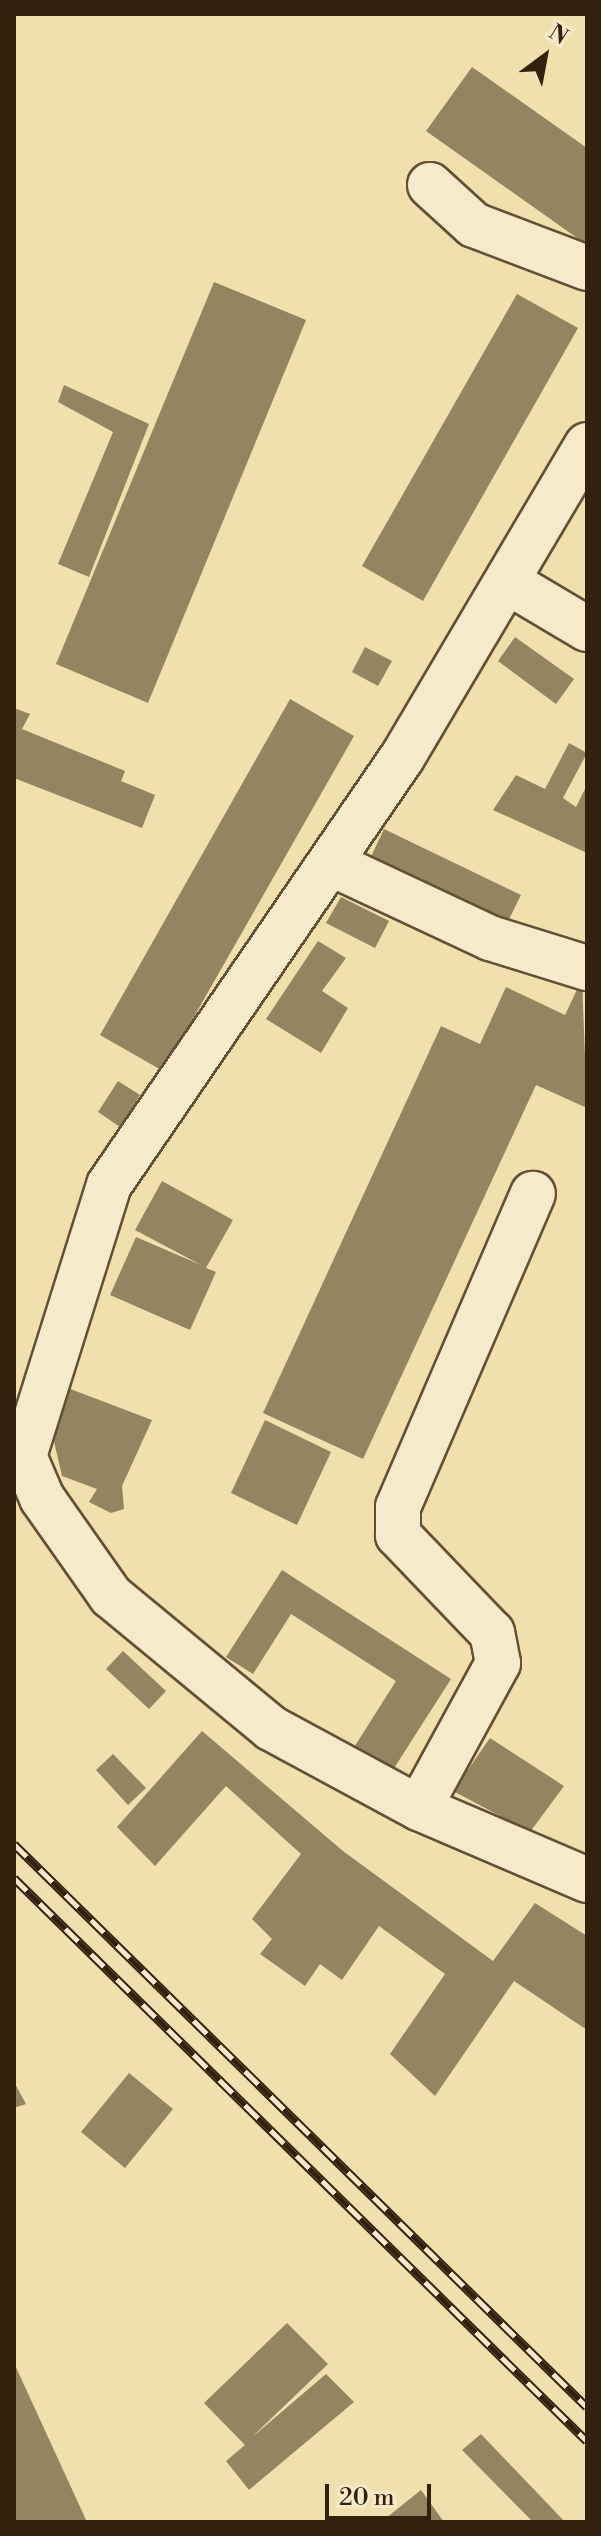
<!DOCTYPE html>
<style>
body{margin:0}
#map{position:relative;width:601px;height:2536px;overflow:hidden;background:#efe0ad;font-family:"Libre Bodoni",serif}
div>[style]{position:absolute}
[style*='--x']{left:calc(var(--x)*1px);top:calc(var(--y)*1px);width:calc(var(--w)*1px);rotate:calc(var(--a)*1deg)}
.building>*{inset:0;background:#958460}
.roads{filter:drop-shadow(2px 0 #635135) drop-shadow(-2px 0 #635135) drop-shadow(0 2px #635135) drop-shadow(0 -2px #635135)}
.minor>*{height:44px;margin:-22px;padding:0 22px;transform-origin:22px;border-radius:22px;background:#f5ebca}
.rail>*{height:9px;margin-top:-4.5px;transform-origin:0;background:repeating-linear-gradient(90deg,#f5ebca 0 18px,#34210d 0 36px);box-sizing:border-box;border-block:2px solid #34210d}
span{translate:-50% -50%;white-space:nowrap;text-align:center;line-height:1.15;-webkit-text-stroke:6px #f5ebca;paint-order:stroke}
.frame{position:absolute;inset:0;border:16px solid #34210d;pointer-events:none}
.north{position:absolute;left:505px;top:16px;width:80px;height:80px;-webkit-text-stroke:6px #f5ebca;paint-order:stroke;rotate:32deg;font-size:22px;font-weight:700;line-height:32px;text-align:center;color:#34210d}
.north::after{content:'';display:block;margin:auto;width:28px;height:36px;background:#34210d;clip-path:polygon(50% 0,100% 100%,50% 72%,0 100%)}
.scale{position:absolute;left:325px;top:2484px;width:106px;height:36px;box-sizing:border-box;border:4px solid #34210d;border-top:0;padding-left:10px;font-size:24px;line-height:28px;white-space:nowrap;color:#34210d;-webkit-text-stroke:6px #f5ebca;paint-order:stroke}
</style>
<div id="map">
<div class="building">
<div style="clip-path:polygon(472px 67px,587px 148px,587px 245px,426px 131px)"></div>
<div style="clip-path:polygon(214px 282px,306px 320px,148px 703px,56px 664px)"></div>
<div style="clip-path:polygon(517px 294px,578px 328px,423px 601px,362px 566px)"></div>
<div style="clip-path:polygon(64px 385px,149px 424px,89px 577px,58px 564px,113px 432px,58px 402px)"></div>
<div style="clip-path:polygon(515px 637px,574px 679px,556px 704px,498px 661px)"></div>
<div style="clip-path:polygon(365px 647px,392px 661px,378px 686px,352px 672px)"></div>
<div style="clip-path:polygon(290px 699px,354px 736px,163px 1071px,100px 1035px)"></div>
<div style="clip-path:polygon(14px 708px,30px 714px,22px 729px,125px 771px,121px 781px,155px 795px,142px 828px,14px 778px)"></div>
<div style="clip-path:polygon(569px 743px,587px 753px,563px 798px,576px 807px,587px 785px,587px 853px,493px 810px,516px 775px,545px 789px)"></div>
<div style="clip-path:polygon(384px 829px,521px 895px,504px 929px,368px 863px)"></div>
<div style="clip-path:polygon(341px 897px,389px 921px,375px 948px,326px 923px)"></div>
<div style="clip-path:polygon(318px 941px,346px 958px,322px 991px,348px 1008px,321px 1053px,266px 1019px)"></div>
<div style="clip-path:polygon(582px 979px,587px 1108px,536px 1085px,363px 1459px,263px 1413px,441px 1026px,480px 1044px,506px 987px,565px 1015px)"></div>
<div style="clip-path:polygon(118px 1081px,140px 1095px,120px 1127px,98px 1112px)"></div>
<div style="clip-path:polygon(162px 1181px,233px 1220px,206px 1268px,216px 1272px,190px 1330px,110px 1295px,136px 1237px,201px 1265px,135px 1230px)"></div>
<div style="clip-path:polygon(65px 1387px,152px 1420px,122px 1486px,124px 1509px,111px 1513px,89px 1502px,97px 1489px,62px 1476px,48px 1416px)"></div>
<div style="clip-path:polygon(265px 1420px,331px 1452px,297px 1525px,231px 1493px)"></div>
<div style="clip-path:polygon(282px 1570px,451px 1679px,391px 1773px,353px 1749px,396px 1681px,291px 1614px,253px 1674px,226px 1657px)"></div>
<div style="clip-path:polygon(123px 1651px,166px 1691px,149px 1709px,106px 1669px)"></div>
<div style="clip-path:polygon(202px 1731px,343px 1851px,493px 1961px,535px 1903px,587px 1936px,587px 2030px,514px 1981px,435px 2096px,390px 2054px,445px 1974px,379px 1926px,342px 1980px,320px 1964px,305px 1986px,260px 1954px,272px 1939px,252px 1919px,301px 1854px,226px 1786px,155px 1866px,117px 1827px)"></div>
<div style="clip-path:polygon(490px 1738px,564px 1786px,530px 1832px,453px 1791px)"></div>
<div style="clip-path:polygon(113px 1754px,146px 1788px,128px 1805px,96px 1770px)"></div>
<div style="clip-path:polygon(129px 2073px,173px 2109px,125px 2168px,81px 2132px)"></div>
<div style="clip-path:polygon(14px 2082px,26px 2104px,14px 2108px)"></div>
<div style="clip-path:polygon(287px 2323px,328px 2364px,251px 2438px,326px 2374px,354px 2402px,249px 2490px,226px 2461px,245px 2445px,204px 2403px)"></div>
<div style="clip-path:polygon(14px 2363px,87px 2522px,14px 2522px)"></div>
<div style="clip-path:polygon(481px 2434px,565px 2522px,533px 2522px,462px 2450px)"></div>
<div style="clip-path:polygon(421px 2490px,444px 2522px,381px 2522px)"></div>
</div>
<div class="roads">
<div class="minor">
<div style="--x:430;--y:185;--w:59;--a:42.3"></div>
<div style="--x:474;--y:225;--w:121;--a:20.8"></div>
<div style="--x:587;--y:445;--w:365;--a:120.6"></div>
<div style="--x:401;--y:759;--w:516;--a:124.43"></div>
<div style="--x:109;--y:1185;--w:284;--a:107.4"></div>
<div style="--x:24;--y:1456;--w:46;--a:66.8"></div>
<div style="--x:42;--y:1498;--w:120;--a:54.9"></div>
<div style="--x:111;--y:1596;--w:207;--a:39.5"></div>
<div style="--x:271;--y:1728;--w:168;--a:28.4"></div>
<div style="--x:419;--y:1808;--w:183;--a:23.2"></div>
<div style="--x:508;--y:582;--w:92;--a:30.7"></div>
<div style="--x:330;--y:863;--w:177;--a:25.1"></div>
<div style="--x:490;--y:938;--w:102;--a:17.2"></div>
<div style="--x:419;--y:1808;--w:165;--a:-61.4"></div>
<div style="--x:498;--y:1663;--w:31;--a:-101"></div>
<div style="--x:492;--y:1633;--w:136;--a:-133.8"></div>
<div style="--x:398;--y:1535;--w:28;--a:-90"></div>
<div style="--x:398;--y:1507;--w:341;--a:-66.7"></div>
</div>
</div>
<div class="rail">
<div style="--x:14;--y:1844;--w:803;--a:44.5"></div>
<div style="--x:14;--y:1878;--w:803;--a:44.5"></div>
</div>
<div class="frame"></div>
<div class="north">N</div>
<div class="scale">20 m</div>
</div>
